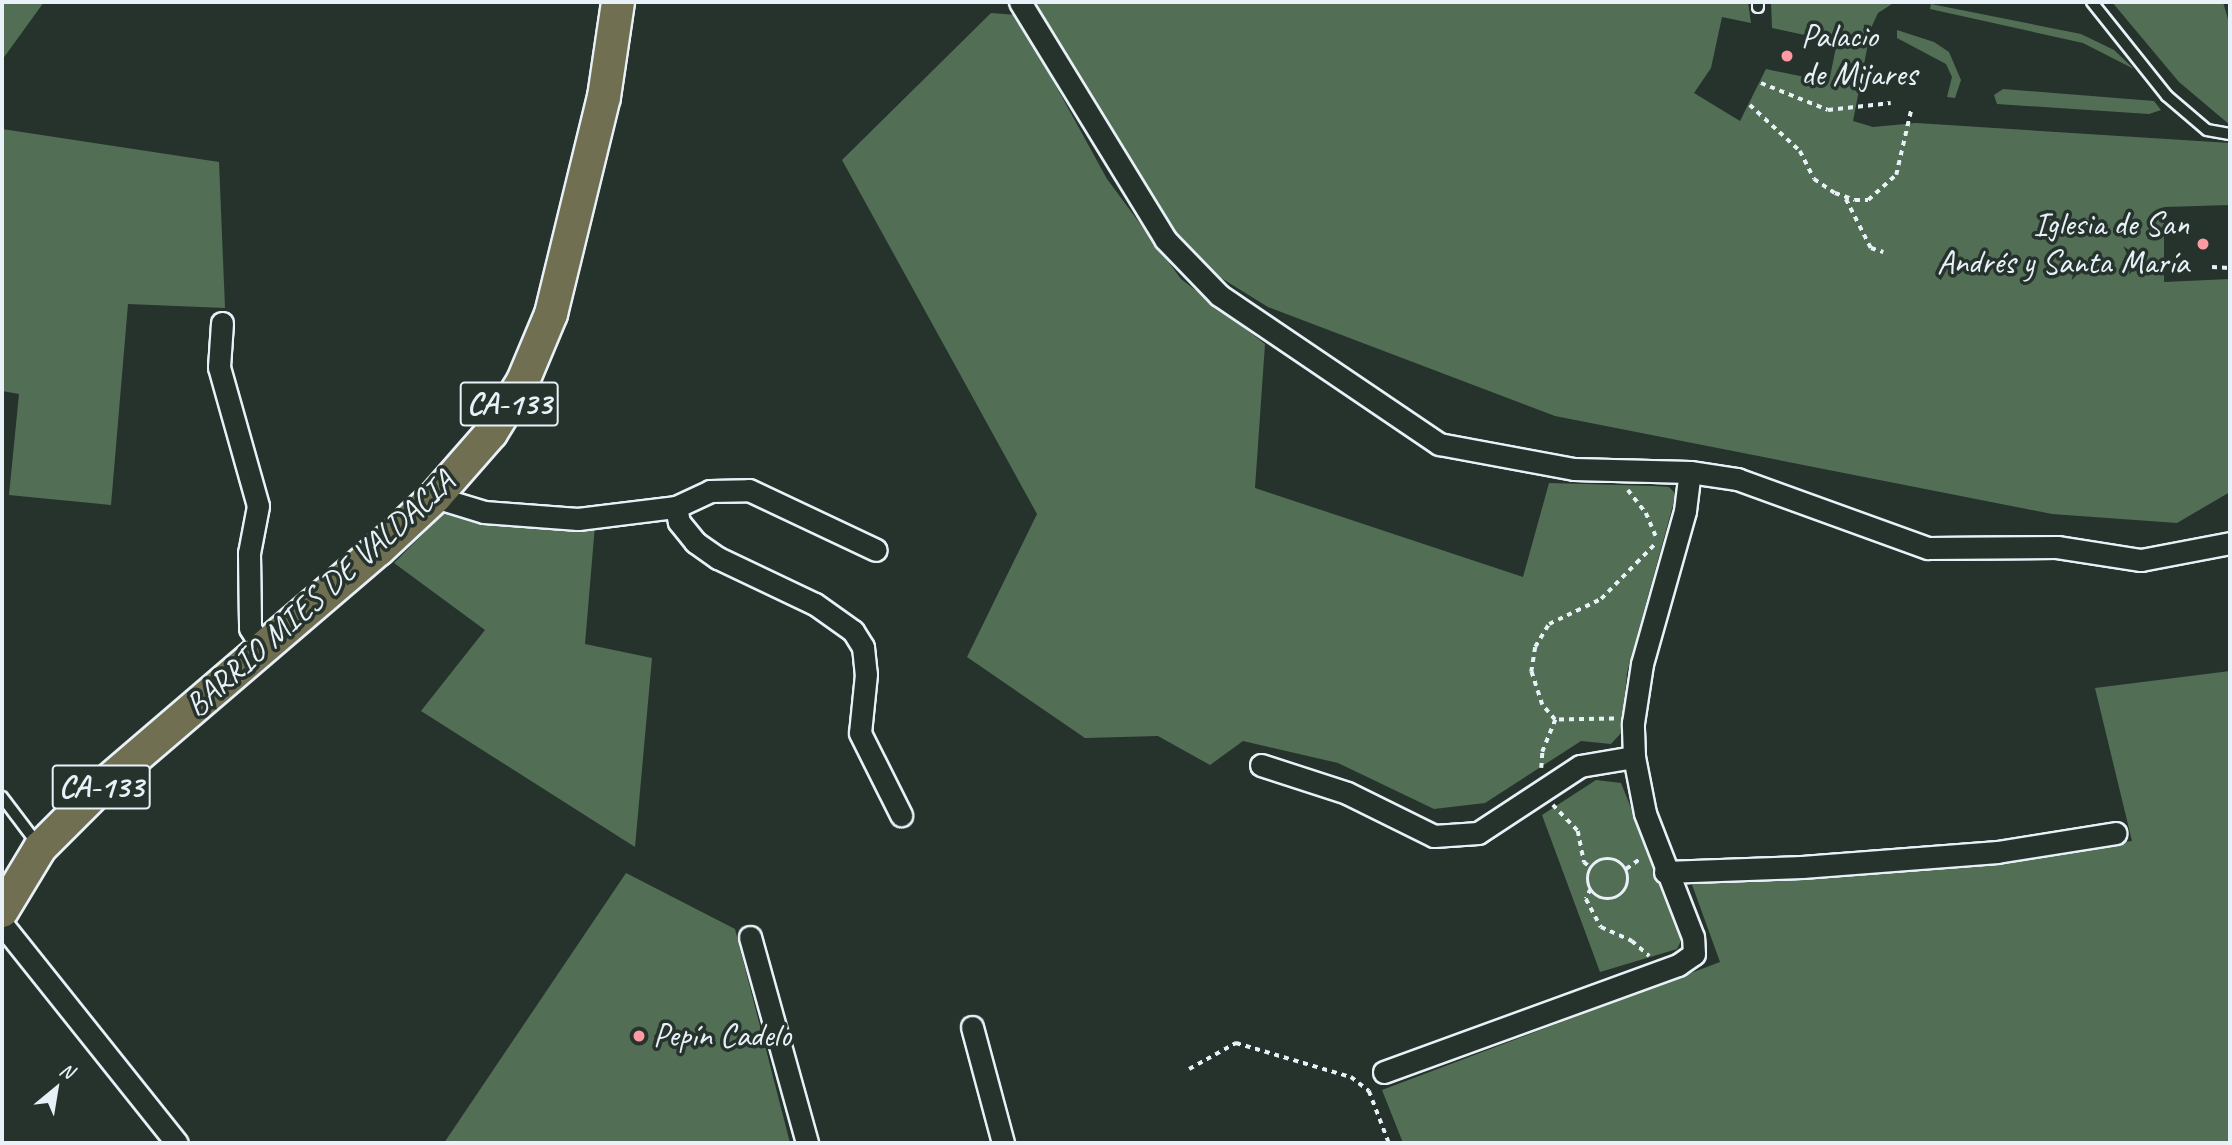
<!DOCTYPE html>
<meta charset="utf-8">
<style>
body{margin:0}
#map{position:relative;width:2232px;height:1145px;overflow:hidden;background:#26332d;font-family:Caveat,sans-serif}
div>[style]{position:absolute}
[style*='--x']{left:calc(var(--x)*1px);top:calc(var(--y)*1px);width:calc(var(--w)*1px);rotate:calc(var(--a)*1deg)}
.green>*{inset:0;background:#526f56}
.path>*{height:3.5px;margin-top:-1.75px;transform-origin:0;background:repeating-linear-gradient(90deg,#e8f1f8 0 5px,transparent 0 10px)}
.path>.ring{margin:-1.75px;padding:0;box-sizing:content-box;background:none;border:3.5px solid #e8f1f8;border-radius:50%}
.roads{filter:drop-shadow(2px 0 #e8f1f8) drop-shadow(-2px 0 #e8f1f8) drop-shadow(0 2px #e8f1f8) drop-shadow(0 -2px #e8f1f8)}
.lane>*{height:10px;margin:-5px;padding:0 5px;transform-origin:5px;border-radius:5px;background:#26332d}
.street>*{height:21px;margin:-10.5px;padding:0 10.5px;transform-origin:10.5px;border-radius:10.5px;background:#26332d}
.primary>*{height:32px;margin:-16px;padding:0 16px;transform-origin:16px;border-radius:16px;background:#716f52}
.dots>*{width:19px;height:19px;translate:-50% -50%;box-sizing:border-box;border:4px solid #26332d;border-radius:50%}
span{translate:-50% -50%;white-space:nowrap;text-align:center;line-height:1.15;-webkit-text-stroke:7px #26332d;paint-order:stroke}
.shield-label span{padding:2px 5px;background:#26332d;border:2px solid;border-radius:5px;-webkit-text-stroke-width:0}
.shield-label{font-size:32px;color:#e8f1f8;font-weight:700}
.poi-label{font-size:33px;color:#e8f1f8}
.left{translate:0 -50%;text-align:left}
.right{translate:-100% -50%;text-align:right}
.street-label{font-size:33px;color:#e8f1f8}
.frame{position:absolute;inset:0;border:4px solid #e8f1f8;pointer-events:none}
.north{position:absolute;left:21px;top:1054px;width:70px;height:70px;-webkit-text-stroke:5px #26332d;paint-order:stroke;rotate:30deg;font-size:19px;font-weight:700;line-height:28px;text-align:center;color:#e8f1f8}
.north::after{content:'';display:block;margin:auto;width:24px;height:32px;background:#e8f1f8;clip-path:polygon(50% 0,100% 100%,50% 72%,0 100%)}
</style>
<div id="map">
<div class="green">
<div style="clip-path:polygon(2px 2px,44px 2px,2px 60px)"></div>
<div style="clip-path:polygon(1034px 2px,1748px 2px,1751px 23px,1722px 17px,1711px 68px,1694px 93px,1740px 121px,1766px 69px,1829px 82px,1837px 42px,1772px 28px,1771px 2px,1895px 2px,1878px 13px,1871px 28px,1853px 121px,1873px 127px,1916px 123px,2230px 143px,2230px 205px,2164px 207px,2164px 282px,2230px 279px,2230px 492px,2177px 523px,2052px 514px,1555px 416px,1268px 307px,1197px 263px,1158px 213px)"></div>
<div style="clip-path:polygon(2112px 2px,2223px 2px,2230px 26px,2230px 125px,2179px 82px)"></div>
<div style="clip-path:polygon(1931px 4px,2081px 34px,2114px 50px,2134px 69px,2083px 43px,1930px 9px)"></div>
<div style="clip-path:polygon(991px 13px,1017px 15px,1107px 179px,1181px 279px,1265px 344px,1255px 488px,1523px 577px,1549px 483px,1654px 486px,1669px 487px,1676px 494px,1627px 673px,1621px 733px,1611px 744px,1581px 741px,1485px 803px,1434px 809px,1338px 763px,1243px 741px,1210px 765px,1158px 736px,1085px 738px,967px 657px,1037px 514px,842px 160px)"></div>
<div style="clip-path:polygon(1897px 30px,1934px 42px,1949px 52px,1961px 80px,1955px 98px,1947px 97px,1952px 77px,1946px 64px,1897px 38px)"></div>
<div style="clip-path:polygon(2003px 89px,2154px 101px,2161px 110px,2149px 114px,1997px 104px,1994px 95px)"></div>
<div style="clip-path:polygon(2px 129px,219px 162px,225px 308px,128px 304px,111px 505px,9px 495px,19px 394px,2px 391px)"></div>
<div style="clip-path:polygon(445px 512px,595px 525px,585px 644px,652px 658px,635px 847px,421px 711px,485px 630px,394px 563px)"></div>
<div style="clip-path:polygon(2230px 671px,2230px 1143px,1403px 1143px,1382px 1090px,1720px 962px,1690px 879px,1907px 870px,2132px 841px,2095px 688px)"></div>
<div style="clip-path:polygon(1596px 780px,1621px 783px,1683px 937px,1677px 949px,1600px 972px,1542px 815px)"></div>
<div style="clip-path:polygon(626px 873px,735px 929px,790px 1143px,444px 1143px)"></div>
</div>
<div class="path">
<div style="--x:1761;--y:83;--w:72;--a:21.9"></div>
<div style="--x:1828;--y:110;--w:63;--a:-6.3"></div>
<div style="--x:1750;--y:105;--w:68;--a:42.6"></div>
<div style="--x:1800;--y:151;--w:31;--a:63"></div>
<div style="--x:1814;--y:179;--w:25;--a:34"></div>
<div style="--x:1835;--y:193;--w:21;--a:19"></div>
<div style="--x:1855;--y:200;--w:13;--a:0"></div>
<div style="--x:1868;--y:200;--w:38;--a:-42"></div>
<div style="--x:1896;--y:175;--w:67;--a:-77"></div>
<div style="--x:1846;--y:199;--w:55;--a:63"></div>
<div style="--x:1871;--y:248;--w:13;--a:18"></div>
<div style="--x:2212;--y:267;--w:18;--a:3"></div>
<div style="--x:1628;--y:490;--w:29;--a:52"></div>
<div style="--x:1646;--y:513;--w:26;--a:67"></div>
<div style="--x:1614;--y:719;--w:59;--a:179"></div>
<div style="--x:1555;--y:720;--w:20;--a:-131"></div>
<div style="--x:1542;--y:705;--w:35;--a:-108"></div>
<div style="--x:1531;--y:672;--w:25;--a:-81"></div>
<div style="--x:1535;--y:647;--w:27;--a:-59"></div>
<div style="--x:1549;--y:624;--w:58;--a:-25.7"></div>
<div style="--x:1601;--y:599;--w:76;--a:-45.5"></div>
<div style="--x:1541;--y:768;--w:16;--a:-86"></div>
<div style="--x:1542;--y:752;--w:35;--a:-68"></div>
<div style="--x:1553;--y:805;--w:36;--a:46"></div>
<div style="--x:1578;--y:831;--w:32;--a:79"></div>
<div style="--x:1584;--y:862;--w:9;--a:41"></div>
<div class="ring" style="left:1588px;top:859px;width:36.5px;height:36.5px"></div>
<div style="--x:1626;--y:869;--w:19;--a:-36"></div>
<div style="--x:1591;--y:889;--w:11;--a:117"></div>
<div style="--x:1586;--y:899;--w:32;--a:62"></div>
<div style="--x:1601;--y:927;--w:34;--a:24"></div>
<div style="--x:1632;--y:941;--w:23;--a:41"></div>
<div style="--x:1189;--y:1069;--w:54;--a:-29"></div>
<div style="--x:1236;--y:1043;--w:120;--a:16.5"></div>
<div style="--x:1351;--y:1077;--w:23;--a:38"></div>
<div style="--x:1369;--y:1091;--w:56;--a:69"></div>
</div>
<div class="roads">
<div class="lane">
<div style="--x:2092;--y:2;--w:120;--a:51.4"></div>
<div style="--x:2167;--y:96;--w:52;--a:40.4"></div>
<div style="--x:2207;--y:130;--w:23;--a:10"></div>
<div style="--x:1758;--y:7;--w:5;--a:-90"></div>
<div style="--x:2;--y:797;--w:61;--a:52.9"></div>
</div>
<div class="street">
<div style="--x:1020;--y:2;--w:278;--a:58.5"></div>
<div style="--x:1165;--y:239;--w:78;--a:46"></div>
<div style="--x:1219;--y:295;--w:266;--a:34.1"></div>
<div style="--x:1439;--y:444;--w:137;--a:10.5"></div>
<div style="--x:1574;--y:469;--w:116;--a:1.5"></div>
<div style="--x:1690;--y:472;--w:48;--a:8.5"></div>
<div style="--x:1737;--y:479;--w:203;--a:19.9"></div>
<div style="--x:1928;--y:548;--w:129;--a:-0.4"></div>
<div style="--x:2057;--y:547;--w:85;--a:8.8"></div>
<div style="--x:2141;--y:560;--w:91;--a:-10.8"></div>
<div style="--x:222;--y:323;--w:44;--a:93.9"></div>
<div style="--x:219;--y:367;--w:144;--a:74.3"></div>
<div style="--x:258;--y:506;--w:48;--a:100.8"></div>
<div style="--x:249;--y:553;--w:75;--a:89.2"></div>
<div style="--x:250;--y:628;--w:25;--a:58"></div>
<div style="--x:435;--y:497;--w:51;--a:17"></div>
<div style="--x:484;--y:512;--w:94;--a:4.3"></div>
<div style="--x:578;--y:519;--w:99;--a:-7"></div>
<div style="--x:676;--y:507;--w:38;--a:-25"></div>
<div style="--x:710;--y:491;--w:39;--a:-1"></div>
<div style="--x:749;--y:490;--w:140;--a:25.3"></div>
<div style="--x:676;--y:507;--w:15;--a:79"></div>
<div style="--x:679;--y:522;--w:26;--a:51"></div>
<div style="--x:695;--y:542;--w:28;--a:35"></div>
<div style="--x:718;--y:558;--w:107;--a:25.4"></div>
<div style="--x:815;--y:604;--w:47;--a:35.4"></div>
<div style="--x:853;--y:631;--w:19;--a:58"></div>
<div style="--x:863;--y:647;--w:27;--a:84"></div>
<div style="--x:866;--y:674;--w:59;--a:95.8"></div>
<div style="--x:860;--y:733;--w:92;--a:63.4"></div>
<div style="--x:1261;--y:765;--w:90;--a:18"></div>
<div style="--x:1347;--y:793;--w:97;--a:26.3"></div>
<div style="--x:1434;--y:836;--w:44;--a:-3.9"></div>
<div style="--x:1478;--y:833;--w:122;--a:-33.3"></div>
<div style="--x:1580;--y:766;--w:55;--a:-9.5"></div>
<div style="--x:1665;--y:872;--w:137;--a:-2.1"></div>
<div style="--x:1802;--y:867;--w:196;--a:-4.4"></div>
<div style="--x:1997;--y:852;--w:120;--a:-9.1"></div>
<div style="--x:2;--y:924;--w:280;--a:51.4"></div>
<div style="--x:750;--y:937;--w:214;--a:74.5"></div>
<div style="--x:972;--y:1027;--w:120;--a:75"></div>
<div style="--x:1384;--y:1072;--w:313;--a:-20"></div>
<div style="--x:1678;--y:965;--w:19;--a:-35"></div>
<div style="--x:1694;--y:954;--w:17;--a:-93"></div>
<div style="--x:1693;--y:937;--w:133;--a:-111.2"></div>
<div style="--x:1645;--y:813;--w:57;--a:-101.1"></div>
<div style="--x:1634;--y:757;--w:34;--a:-92"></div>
<div style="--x:1633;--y:723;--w:60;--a:-81.3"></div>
<div style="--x:1642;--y:664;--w:159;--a:-74.3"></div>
<div style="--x:1685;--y:511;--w:39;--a:-83"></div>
</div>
<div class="primary">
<div style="--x:2;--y:911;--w:74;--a:-58.9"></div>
<div style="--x:40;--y:848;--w:85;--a:-45"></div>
<div style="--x:100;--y:788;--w:366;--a:-40.6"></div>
<div style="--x:378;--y:550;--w:78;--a:-42.9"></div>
<div style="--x:435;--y:497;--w:85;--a:-48.8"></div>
<div style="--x:491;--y:433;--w:61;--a:-58.4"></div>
<div style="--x:523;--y:381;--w:73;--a:-67.3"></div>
<div style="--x:551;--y:314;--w:223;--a:-76.3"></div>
<div style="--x:604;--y:97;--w:96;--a:-81.6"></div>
</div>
</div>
<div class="dots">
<div style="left:1787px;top:56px;background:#ff9aa2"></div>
<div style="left:2203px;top:244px;background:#ff9aa2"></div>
<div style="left:639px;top:1036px;background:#ff9aa2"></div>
</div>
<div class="shield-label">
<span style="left:509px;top:404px">CA-133</span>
<span style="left:101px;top:787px">CA-133</span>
</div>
<div class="poi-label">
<span class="left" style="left:1801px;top:56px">Palacio<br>de Mijares</span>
<span class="right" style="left:2189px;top:244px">Iglesia de San<br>Andrés y Santa María</span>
<span class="left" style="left:653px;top:1036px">Pepín Cadelo</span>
</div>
<div class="street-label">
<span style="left:320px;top:594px;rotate:-42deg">BARRIO MIES DE VALDACIA</span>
</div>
<div class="frame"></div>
<div class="north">N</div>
</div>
